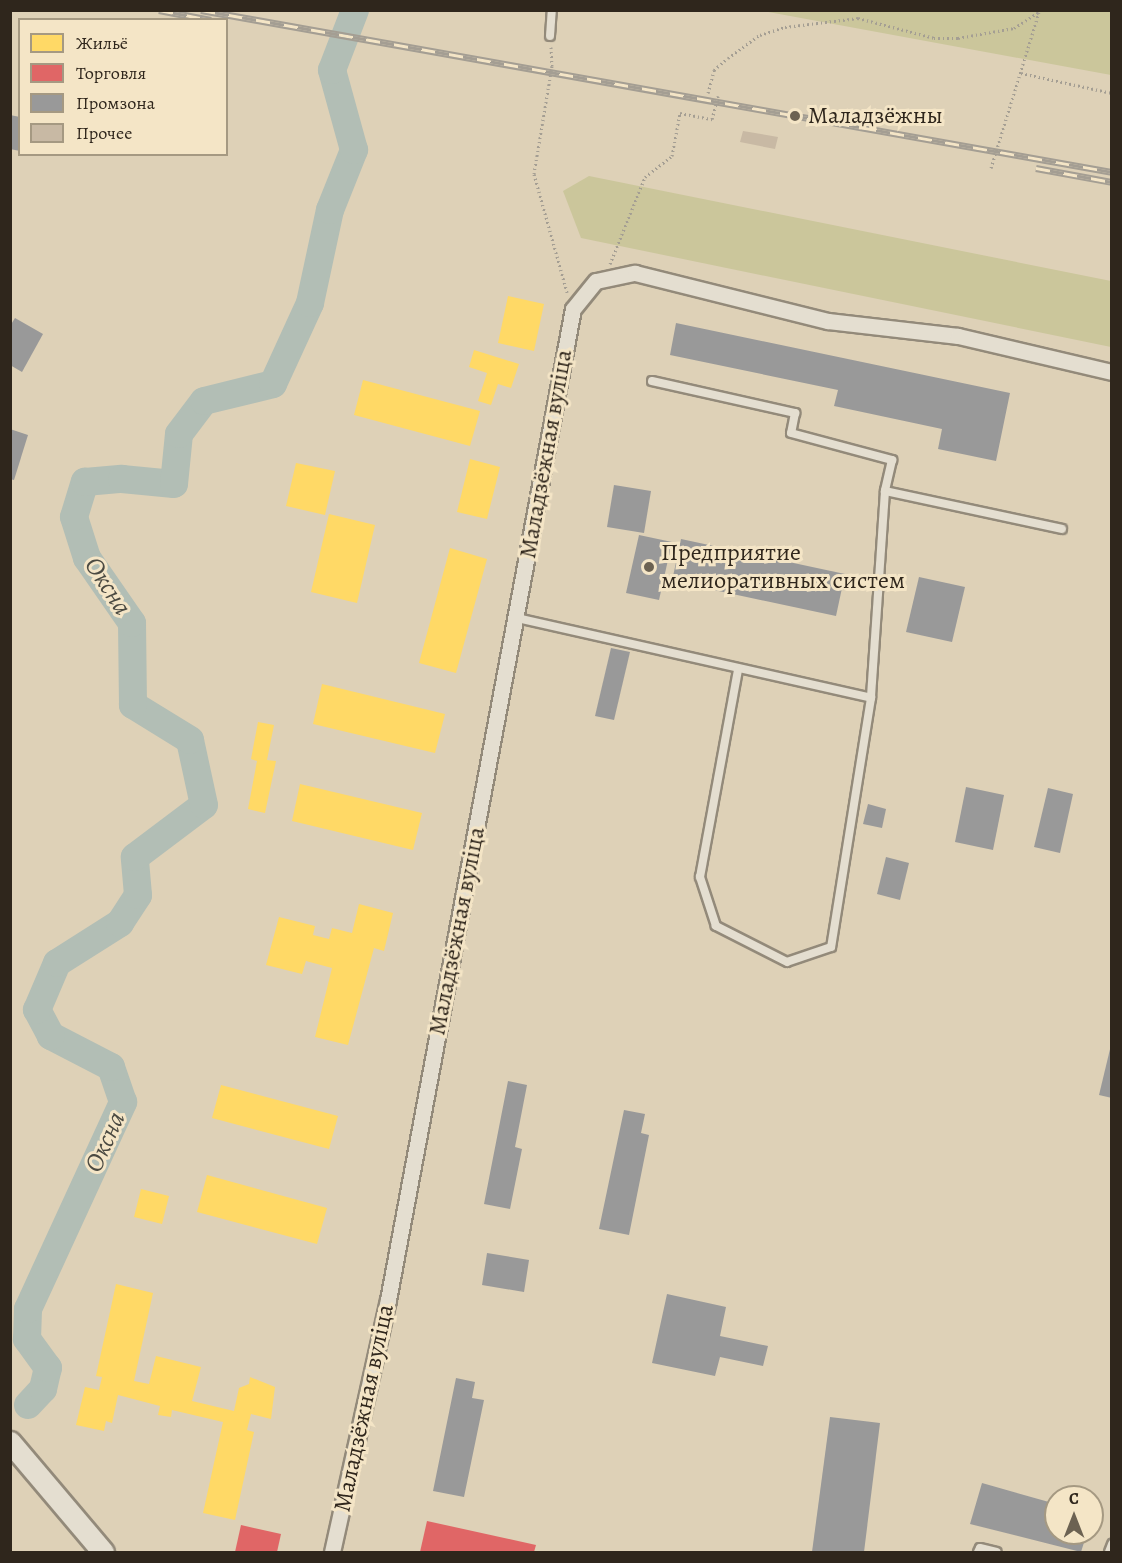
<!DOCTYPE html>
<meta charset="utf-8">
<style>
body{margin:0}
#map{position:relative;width:1122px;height:1563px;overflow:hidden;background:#ded1b7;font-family:Alegreya,serif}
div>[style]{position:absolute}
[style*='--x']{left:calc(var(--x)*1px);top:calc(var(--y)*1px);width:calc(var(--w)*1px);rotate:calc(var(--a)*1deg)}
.green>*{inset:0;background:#cbc69b}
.homes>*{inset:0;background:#ffd966}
.shops>*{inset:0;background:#e06666}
.industry>*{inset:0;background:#999}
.river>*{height:28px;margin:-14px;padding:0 14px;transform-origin:14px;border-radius:14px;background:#b2beb5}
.building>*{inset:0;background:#c8b9a4}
.path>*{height:3px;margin-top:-1.5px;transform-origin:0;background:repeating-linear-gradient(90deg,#a49e93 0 1.5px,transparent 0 4.5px)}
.roads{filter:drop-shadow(2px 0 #938a7a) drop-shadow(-2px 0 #938a7a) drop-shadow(0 2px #938a7a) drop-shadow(0 -2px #938a7a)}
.lane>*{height:8px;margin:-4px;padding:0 4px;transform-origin:4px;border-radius:4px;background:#e4ded0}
.street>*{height:15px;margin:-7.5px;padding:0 7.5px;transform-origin:7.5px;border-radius:7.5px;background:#e4ded0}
.secondary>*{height:21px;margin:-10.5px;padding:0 10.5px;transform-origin:10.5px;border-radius:10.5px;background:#e4ded0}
.rail>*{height:7px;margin-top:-3.5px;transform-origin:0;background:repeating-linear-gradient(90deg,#f4e5c6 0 14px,#a49e93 0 28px);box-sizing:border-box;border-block:2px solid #a49e93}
.dots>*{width:16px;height:16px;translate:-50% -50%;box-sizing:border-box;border:3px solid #f4e5c6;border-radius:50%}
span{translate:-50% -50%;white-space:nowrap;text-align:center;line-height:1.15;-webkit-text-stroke:6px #f4e5c6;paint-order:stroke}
.poi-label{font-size:24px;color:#2f261c}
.left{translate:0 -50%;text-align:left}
.street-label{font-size:24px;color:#2f261c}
.water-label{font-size:26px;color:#4b4a42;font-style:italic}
.frame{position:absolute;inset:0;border:12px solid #2f261c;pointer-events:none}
.legend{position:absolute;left:18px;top:18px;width:210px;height:138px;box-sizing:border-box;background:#f4e5c6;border:2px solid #a59982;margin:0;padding:8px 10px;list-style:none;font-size:18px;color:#2f261c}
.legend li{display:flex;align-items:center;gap:12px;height:30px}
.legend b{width:30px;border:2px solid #a59982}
.north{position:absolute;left:1044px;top:1485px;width:60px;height:60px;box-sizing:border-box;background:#f4e5c6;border:2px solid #a59982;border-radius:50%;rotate:0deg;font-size:16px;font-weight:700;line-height:24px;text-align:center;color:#2f261c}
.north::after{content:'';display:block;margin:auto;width:21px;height:27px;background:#6c6252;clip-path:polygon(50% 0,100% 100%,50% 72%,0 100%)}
</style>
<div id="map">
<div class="green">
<div style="clip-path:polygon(763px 11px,1111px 11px,1111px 75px)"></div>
<div style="clip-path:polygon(589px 176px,1111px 281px,1111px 347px,581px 238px,563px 191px)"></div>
</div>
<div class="homes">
<div style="clip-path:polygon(508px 296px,544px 304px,534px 351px,498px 343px)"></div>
<div style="clip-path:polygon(474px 350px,519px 364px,511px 388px,498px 384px,491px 405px,478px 401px,487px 373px,469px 367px)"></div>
<div style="clip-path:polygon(363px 380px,480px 411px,470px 446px,354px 415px)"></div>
<div style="clip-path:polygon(470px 459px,500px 467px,487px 519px,457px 512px)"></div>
<div style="clip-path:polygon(296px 463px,335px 471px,325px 515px,286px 506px)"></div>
<div style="clip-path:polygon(329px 514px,375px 525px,357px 603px,311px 592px)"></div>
<div style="clip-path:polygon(450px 548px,487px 559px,456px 673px,419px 663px)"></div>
<div style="clip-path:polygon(322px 684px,445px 714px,435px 753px,313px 724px)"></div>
<div style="clip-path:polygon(258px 722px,274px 725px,267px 760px,276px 761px,265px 813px,248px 809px,257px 761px,251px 759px)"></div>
<div style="clip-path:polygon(300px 784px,422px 813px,413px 850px,292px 821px)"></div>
<div style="clip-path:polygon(359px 904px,393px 913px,384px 951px,374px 948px,348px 1045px,315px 1037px,332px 968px,306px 961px,302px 974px,266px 965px,279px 917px,315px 926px,313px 935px,329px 939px,332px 928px,352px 933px)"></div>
<div style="clip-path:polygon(221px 1085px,338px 1116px,329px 1149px,212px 1118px)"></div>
<div style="clip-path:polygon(207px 1175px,327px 1208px,317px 1244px,197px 1212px)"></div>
<div style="clip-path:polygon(141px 1189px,169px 1196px,162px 1224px,134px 1217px)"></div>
<div style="clip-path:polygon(116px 1284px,153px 1293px,134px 1381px,149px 1384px,156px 1356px,201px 1367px,192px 1401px,234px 1411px,239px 1388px,249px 1384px,250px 1377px,275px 1387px,271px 1419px,251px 1414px,247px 1430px,254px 1432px,235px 1520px,203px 1513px,223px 1422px,172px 1410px,171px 1417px,158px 1415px,160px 1406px,118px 1395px,112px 1423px,106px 1421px,104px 1431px,76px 1425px,85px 1387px,99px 1390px,102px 1377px,96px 1376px)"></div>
</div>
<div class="shops">
<div style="clip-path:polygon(427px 1521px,536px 1545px,534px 1552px,420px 1552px)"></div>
<div style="clip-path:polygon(241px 1525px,281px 1534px,277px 1552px,235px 1552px)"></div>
</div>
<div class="industry">
<div style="clip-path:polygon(10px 115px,20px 117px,20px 151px,10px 149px)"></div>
<div style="clip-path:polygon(15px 318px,43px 334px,22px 372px,10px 365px,10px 326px)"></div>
<div style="clip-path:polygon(676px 323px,1010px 393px,996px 461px,938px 449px,942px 429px,834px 406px,838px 390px,670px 355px)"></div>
<div style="clip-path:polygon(10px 429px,28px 435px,14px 480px,10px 479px)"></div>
<div style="clip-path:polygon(614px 485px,651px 491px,644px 533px,607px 527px)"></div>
<div style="clip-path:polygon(639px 535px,672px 542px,659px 600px,626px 593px)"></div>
<div style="clip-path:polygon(681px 539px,845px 574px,836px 616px,672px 581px)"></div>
<div style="clip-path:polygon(919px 577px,965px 587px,952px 642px,906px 632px)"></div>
<div style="clip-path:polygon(611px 648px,630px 652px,614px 720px,595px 716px)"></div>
<div style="clip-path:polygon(966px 787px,1004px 795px,993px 850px,955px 842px)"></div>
<div style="clip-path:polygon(1048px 788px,1073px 794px,1060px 853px,1034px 847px)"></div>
<div style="clip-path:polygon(868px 804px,886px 809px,882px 828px,863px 824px)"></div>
<div style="clip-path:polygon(886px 857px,909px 863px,900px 900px,877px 894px)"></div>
<div style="clip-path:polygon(1111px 1045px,1112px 1045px,1112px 1098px,1099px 1095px)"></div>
<div style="clip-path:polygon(508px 1081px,527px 1085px,515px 1147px,522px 1149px,510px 1209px,484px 1204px)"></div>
<div style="clip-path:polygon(624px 1110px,645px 1114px,641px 1133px,649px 1135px,629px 1235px,599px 1229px)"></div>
<div style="clip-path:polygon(487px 1253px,529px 1260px,524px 1292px,482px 1285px)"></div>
<div style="clip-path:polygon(667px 1294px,726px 1307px,720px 1336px,768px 1346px,763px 1366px,720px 1357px,715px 1376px,652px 1363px)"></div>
<div style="clip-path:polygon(456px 1378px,475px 1382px,472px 1398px,484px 1400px,464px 1497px,433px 1491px)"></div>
<div style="clip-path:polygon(830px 1417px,880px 1423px,864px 1552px,812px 1552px)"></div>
<div style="clip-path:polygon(982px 1483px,1056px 1504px,1056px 1533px,1087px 1533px,1081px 1552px,970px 1524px)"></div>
</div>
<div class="river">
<div style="--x:28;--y:1405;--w:22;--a:-47"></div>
<div style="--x:43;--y:1389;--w:22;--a:-77"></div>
<div style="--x:48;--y:1368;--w:36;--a:-126"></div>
<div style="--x:27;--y:1339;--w:30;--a:-88"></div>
<div style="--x:28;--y:1309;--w:228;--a:-65.3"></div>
<div style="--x:123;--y:1102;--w:37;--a:-109"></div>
<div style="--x:111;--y:1067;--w:68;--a:-152.7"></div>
<div style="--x:51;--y:1036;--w:30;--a:-118"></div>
<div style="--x:37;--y:1010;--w:51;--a:-66.9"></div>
<div style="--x:57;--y:963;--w:75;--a:-32.4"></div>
<div style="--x:120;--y:923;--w:33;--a:-57"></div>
<div style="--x:138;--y:895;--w:38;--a:-95"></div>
<div style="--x:135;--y:857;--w:86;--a:-37"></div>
<div style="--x:204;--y:805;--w:66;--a:-102.2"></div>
<div style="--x:190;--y:740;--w:67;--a:-148.4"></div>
<div style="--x:133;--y:705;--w:82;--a:-90.7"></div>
<div style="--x:132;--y:623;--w:79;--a:-124.7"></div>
<div style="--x:87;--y:558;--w:43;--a:-107.6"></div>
<div style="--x:74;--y:517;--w:37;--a:-73"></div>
<div style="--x:85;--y:482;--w:37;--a:-5"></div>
<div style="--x:122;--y:479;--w:52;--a:5.5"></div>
<div style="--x:174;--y:484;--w:50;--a:-84.3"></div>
<div style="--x:179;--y:434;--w:41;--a:-52.9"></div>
<div style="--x:204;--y:401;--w:71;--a:-13.8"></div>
<div style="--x:273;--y:384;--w:89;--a:-65.4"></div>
<div style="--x:310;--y:303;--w:95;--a:-77.9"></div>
<div style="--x:330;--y:210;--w:65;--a:-68.2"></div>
<div style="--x:354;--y:150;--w:83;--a:-105.4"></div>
<div style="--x:332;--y:70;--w:64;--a:-69"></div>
</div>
<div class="building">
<div style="clip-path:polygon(743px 131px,778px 137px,775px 149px,740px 142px)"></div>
</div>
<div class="path">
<div style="--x:551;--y:47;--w:19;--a:87"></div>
<div style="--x:552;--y:66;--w:109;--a:99.5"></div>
<div style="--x:534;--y:174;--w:123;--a:74.4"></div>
<div style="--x:1021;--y:73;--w:93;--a:12.4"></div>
<div style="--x:708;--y:93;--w:24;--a:-75"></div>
<div style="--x:714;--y:70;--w:18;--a:-41"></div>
<div style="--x:728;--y:58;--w:39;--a:-36"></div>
<div style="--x:760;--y:35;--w:26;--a:-18"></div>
<div style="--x:785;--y:27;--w:74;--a:-7"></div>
<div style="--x:858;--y:18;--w:79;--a:14.7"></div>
<div style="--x:934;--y:38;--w:24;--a:0"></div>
<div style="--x:958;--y:38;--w:57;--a:-10.1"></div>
<div style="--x:1014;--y:28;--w:30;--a:-33"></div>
<div style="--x:991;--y:168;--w:163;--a:-72.9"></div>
<div style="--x:610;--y:264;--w:94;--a:-68.1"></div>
<div style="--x:645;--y:177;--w:34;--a:-38"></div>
<div style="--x:672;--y:156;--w:44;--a:-79.5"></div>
<div style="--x:680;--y:113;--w:33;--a:11"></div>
<div style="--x:712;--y:119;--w:24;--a:-75"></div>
</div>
<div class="roads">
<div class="lane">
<div style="--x:550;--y:36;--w:26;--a:-86"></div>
<div style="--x:652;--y:381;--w:147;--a:12.6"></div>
<div style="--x:795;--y:413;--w:20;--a:101"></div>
<div style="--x:791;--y:433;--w:105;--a:15"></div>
<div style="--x:892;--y:460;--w:32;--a:103"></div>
<div style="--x:885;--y:491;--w:207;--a:93.9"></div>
<div style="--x:885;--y:491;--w:181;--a:12.1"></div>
<div style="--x:517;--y:618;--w:363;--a:12.7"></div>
<div style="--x:871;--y:698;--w:252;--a:99.1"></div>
<div style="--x:831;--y:947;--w:46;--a:161.2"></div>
<div style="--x:787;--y:962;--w:80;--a:-153.1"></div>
<div style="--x:716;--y:926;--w:52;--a:-108.1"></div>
<div style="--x:700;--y:877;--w:211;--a:-79.6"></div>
<div style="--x:978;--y:1552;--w:4;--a:-63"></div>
<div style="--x:980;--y:1548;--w:17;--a:13"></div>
<div style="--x:1109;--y:1552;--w:9;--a:-69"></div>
</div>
<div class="street">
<div style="--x:332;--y:1552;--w:258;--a:-77.5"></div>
<div style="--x:388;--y:1300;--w:1008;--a:-79.43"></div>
<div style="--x:573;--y:309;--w:36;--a:-51"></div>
<div style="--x:596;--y:281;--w:40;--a:-12"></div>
<div style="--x:635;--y:273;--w:199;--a:14"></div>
<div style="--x:828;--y:321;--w:131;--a:6.6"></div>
<div style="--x:958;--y:336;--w:158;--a:13.2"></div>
</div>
<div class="secondary">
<div style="--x:10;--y:1442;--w:144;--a:49.8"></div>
</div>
</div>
<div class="rail">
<div style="--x:159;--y:10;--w:53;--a:10.9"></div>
<div style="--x:201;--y:10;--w:925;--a:10.08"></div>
<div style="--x:1036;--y:168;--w:77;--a:10.4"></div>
</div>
<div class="dots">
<div style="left:795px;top:116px;background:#6c6252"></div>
<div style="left:649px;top:567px;background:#6c6252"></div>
</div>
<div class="poi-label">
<span class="left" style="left:808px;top:116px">Маладзёжны</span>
<span class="left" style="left:661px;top:567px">Предприятие<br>мелиоративных систем</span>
</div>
<div class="street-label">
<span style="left:546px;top:454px;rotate:-80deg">Маладзёжная вуліца</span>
<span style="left:457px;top:931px;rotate:-79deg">Маладзёжная вуліца</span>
<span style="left:364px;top:1408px;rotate:-78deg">Маладзёжная вуліца</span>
</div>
<div class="water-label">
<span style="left:108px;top:586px;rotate:57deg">Оксна</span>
<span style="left:105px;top:1142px;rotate:-66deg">Оксна</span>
</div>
<div class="frame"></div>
<ul class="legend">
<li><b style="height:16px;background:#ffd966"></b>Жильё</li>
<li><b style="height:16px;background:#e06666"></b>Торговля</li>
<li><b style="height:16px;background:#999"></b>Промзона</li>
<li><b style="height:16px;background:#c8b9a4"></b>Прочее</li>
</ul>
<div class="north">С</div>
</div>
